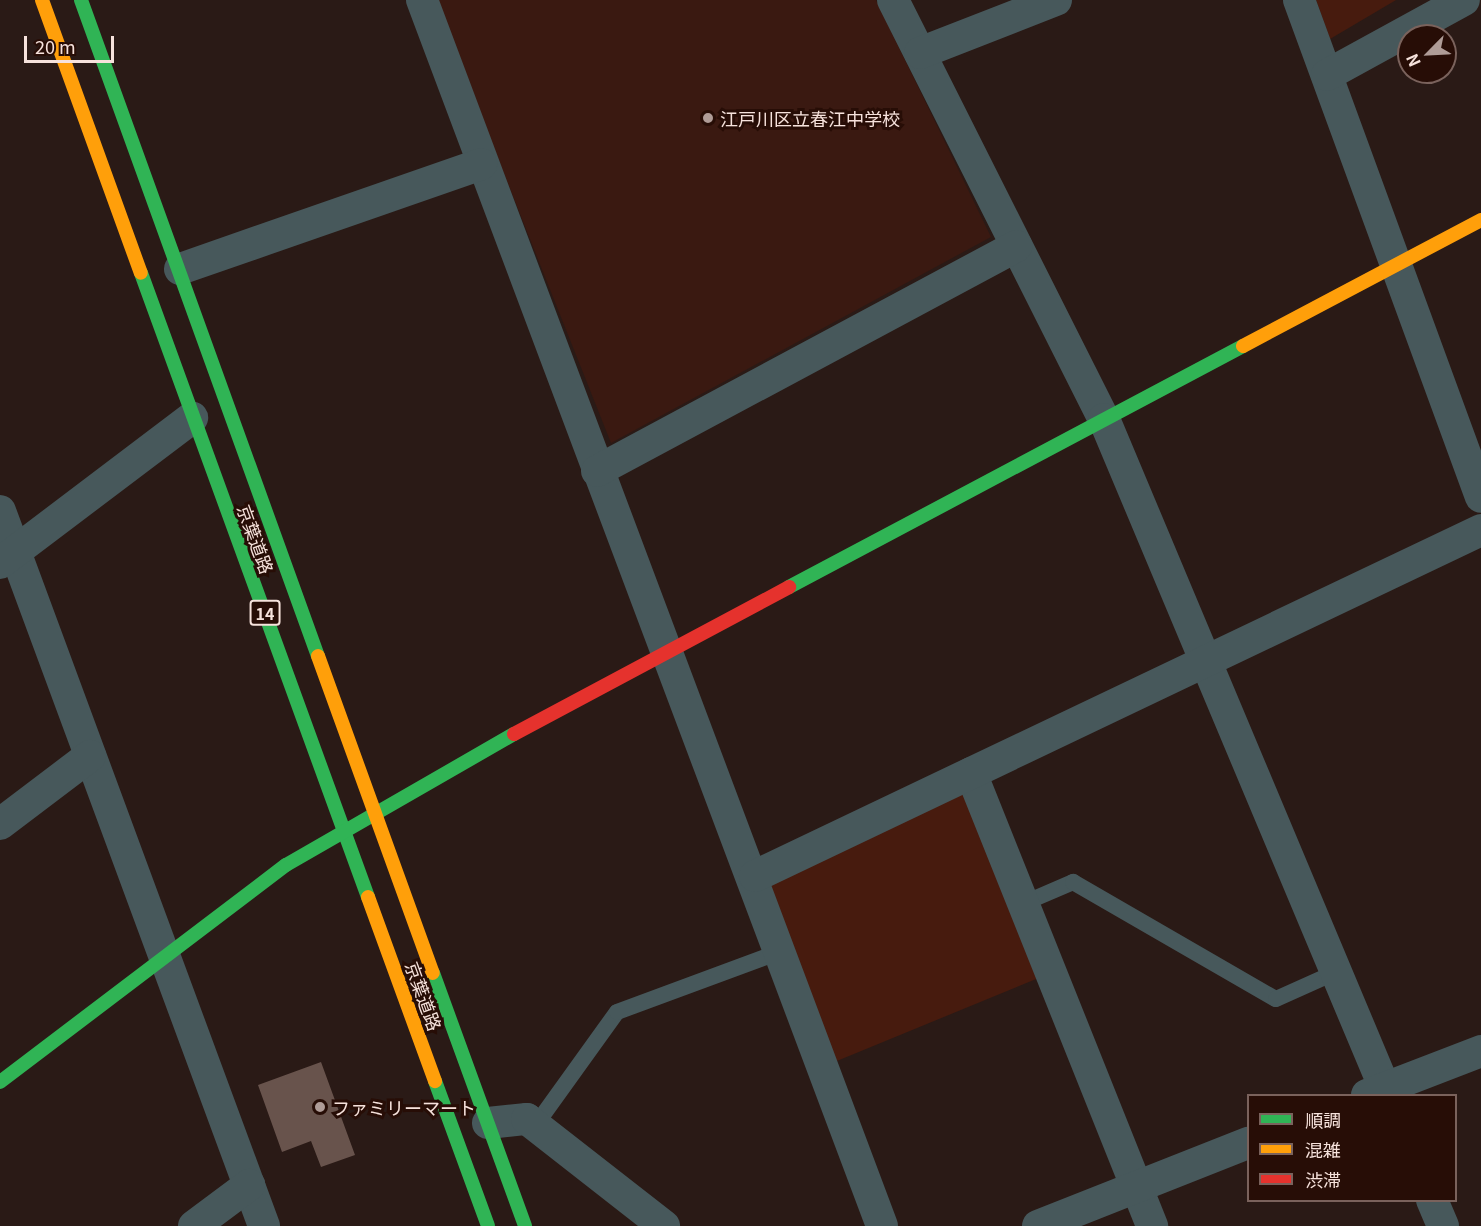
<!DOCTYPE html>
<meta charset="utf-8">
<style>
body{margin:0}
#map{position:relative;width:1481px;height:1226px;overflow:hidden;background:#2a1a16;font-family:Georgia,"Noto Sans JP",serif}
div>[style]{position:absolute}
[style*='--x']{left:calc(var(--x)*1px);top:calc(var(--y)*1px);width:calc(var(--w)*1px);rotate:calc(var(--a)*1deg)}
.built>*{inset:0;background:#3a1911}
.green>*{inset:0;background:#471b0e}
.building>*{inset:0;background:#68534c}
.lane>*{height:16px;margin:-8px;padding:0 8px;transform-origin:8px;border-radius:8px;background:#47585b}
.street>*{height:32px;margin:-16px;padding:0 16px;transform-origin:16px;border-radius:16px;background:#47585b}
.fast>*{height:14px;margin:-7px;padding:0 7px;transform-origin:7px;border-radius:7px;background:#30b455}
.slow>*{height:14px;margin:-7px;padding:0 7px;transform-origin:7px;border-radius:7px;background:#ff9f0a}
.jam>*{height:14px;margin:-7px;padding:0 7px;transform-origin:7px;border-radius:7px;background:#e5322d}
.dots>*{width:16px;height:16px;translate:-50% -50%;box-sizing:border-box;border:3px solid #270d06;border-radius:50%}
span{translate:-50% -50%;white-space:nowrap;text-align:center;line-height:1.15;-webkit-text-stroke:6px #270d06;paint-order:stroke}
.shield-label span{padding:2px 4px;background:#270d06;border:2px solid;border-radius:4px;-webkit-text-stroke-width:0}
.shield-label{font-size:16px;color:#f6e2dc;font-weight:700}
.poi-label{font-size:18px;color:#f6e2dc}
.left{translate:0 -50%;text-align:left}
.street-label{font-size:18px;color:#f6e2dc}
.legend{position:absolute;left:1247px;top:1094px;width:210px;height:108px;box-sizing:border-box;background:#270d06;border:2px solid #7a625c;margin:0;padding:8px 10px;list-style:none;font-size:18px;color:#f6e2dc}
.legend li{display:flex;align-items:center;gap:12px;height:30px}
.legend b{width:30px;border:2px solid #7a625c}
.north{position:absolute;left:1397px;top:24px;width:60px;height:60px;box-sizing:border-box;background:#270d06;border:2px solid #7a625c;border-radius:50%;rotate:246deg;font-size:16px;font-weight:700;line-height:24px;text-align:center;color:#f6e2dc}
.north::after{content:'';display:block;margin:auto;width:21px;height:27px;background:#af9c97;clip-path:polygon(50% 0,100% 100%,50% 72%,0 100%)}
.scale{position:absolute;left:24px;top:36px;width:90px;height:27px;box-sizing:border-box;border:3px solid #f6e2dc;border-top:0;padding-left:8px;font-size:18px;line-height:21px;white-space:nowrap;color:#f6e2dc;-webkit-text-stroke:4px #270d06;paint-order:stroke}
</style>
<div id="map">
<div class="built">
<div style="clip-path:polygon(435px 0,876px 0,991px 237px,611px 443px)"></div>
</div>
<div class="green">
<div style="clip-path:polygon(1316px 0,1396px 0,1330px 39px)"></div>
<div style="clip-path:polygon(962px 786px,1041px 977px,832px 1063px,764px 880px)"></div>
</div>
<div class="building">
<div style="clip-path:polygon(321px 1062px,355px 1155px,321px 1167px,311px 1141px,282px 1152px,258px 1085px)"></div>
</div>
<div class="lane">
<div style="--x:1022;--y:904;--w:56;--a:-23.3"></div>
<div style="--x:1073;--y:882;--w:234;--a:30"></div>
<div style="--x:1276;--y:999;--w:66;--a:-24.2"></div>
<div style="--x:535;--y:1126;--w:140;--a:-54.3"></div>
<div style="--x:617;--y:1012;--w:176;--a:-20.3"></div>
</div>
<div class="street">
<div style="--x:422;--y:0;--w:1309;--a:69.43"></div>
<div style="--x:893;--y:0;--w:469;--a:63.3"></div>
<div style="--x:1104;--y:419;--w:734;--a:67.24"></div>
<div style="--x:1299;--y:0;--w:529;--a:69.89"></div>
<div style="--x:920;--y:53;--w:146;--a:-21.3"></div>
<div style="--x:1327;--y:75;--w:156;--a:-28.7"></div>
<div style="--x:180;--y:269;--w:319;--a:-19.2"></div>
<div style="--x:597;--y:471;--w:476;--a:-28.2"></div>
<div style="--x:0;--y:511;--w:762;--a:69.73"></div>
<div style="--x:0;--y:563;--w:241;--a:-37.1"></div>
<div style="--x:971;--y:773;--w:488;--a:68.2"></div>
<div style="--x:0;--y:824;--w:113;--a:-37.1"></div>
<div style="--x:755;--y:876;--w:804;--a:-25.48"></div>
<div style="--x:1367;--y:1095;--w:122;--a:-21.1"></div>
<div style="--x:488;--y:1123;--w:39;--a:-6"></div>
<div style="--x:527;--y:1119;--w:174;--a:38"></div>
<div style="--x:1432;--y:1200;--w:28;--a:67"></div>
<div style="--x:194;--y:1226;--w:69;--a:-36.7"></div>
<div style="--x:1038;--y:1226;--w:226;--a:-21.6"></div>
</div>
<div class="fast">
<div style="--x:81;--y:0;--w:697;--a:70.14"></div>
<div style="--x:141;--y:273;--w:664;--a:70.01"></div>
<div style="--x:789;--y:587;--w:514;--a:-27.96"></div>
<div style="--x:433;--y:973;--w:269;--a:70"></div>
<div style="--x:435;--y:1081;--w:154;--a:69.9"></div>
<div style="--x:0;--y:1082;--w:359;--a:-37.2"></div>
<div style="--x:286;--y:865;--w:263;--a:-29.9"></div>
</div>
<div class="slow">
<div style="--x:42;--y:0;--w:290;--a:70.1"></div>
<div style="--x:1243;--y:346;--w:269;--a:-27.9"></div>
<div style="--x:318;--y:656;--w:337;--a:70.1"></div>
<div style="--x:368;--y:897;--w:196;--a:70"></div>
</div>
<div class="jam">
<div style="--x:514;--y:734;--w:312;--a:-28.1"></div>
</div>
<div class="dots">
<div style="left:708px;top:118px;background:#af9c97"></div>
<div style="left:320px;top:1107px;background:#af9c97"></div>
</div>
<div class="shield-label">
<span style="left:265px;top:613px">14</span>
</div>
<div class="poi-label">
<span class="left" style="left:720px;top:118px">江戸川区立春江中学校</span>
<span class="left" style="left:332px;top:1107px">ファミリーマート</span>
</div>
<div class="street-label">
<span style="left:256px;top:539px;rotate:70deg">京葉道路</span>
<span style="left:424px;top:996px;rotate:70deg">京葉道路</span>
</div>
<ul class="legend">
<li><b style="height:8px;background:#30b455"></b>順調</li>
<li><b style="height:8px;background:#ff9f0a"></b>混雑</li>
<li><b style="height:8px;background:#e5322d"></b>渋滞</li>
</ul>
<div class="north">N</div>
<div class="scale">20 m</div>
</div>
